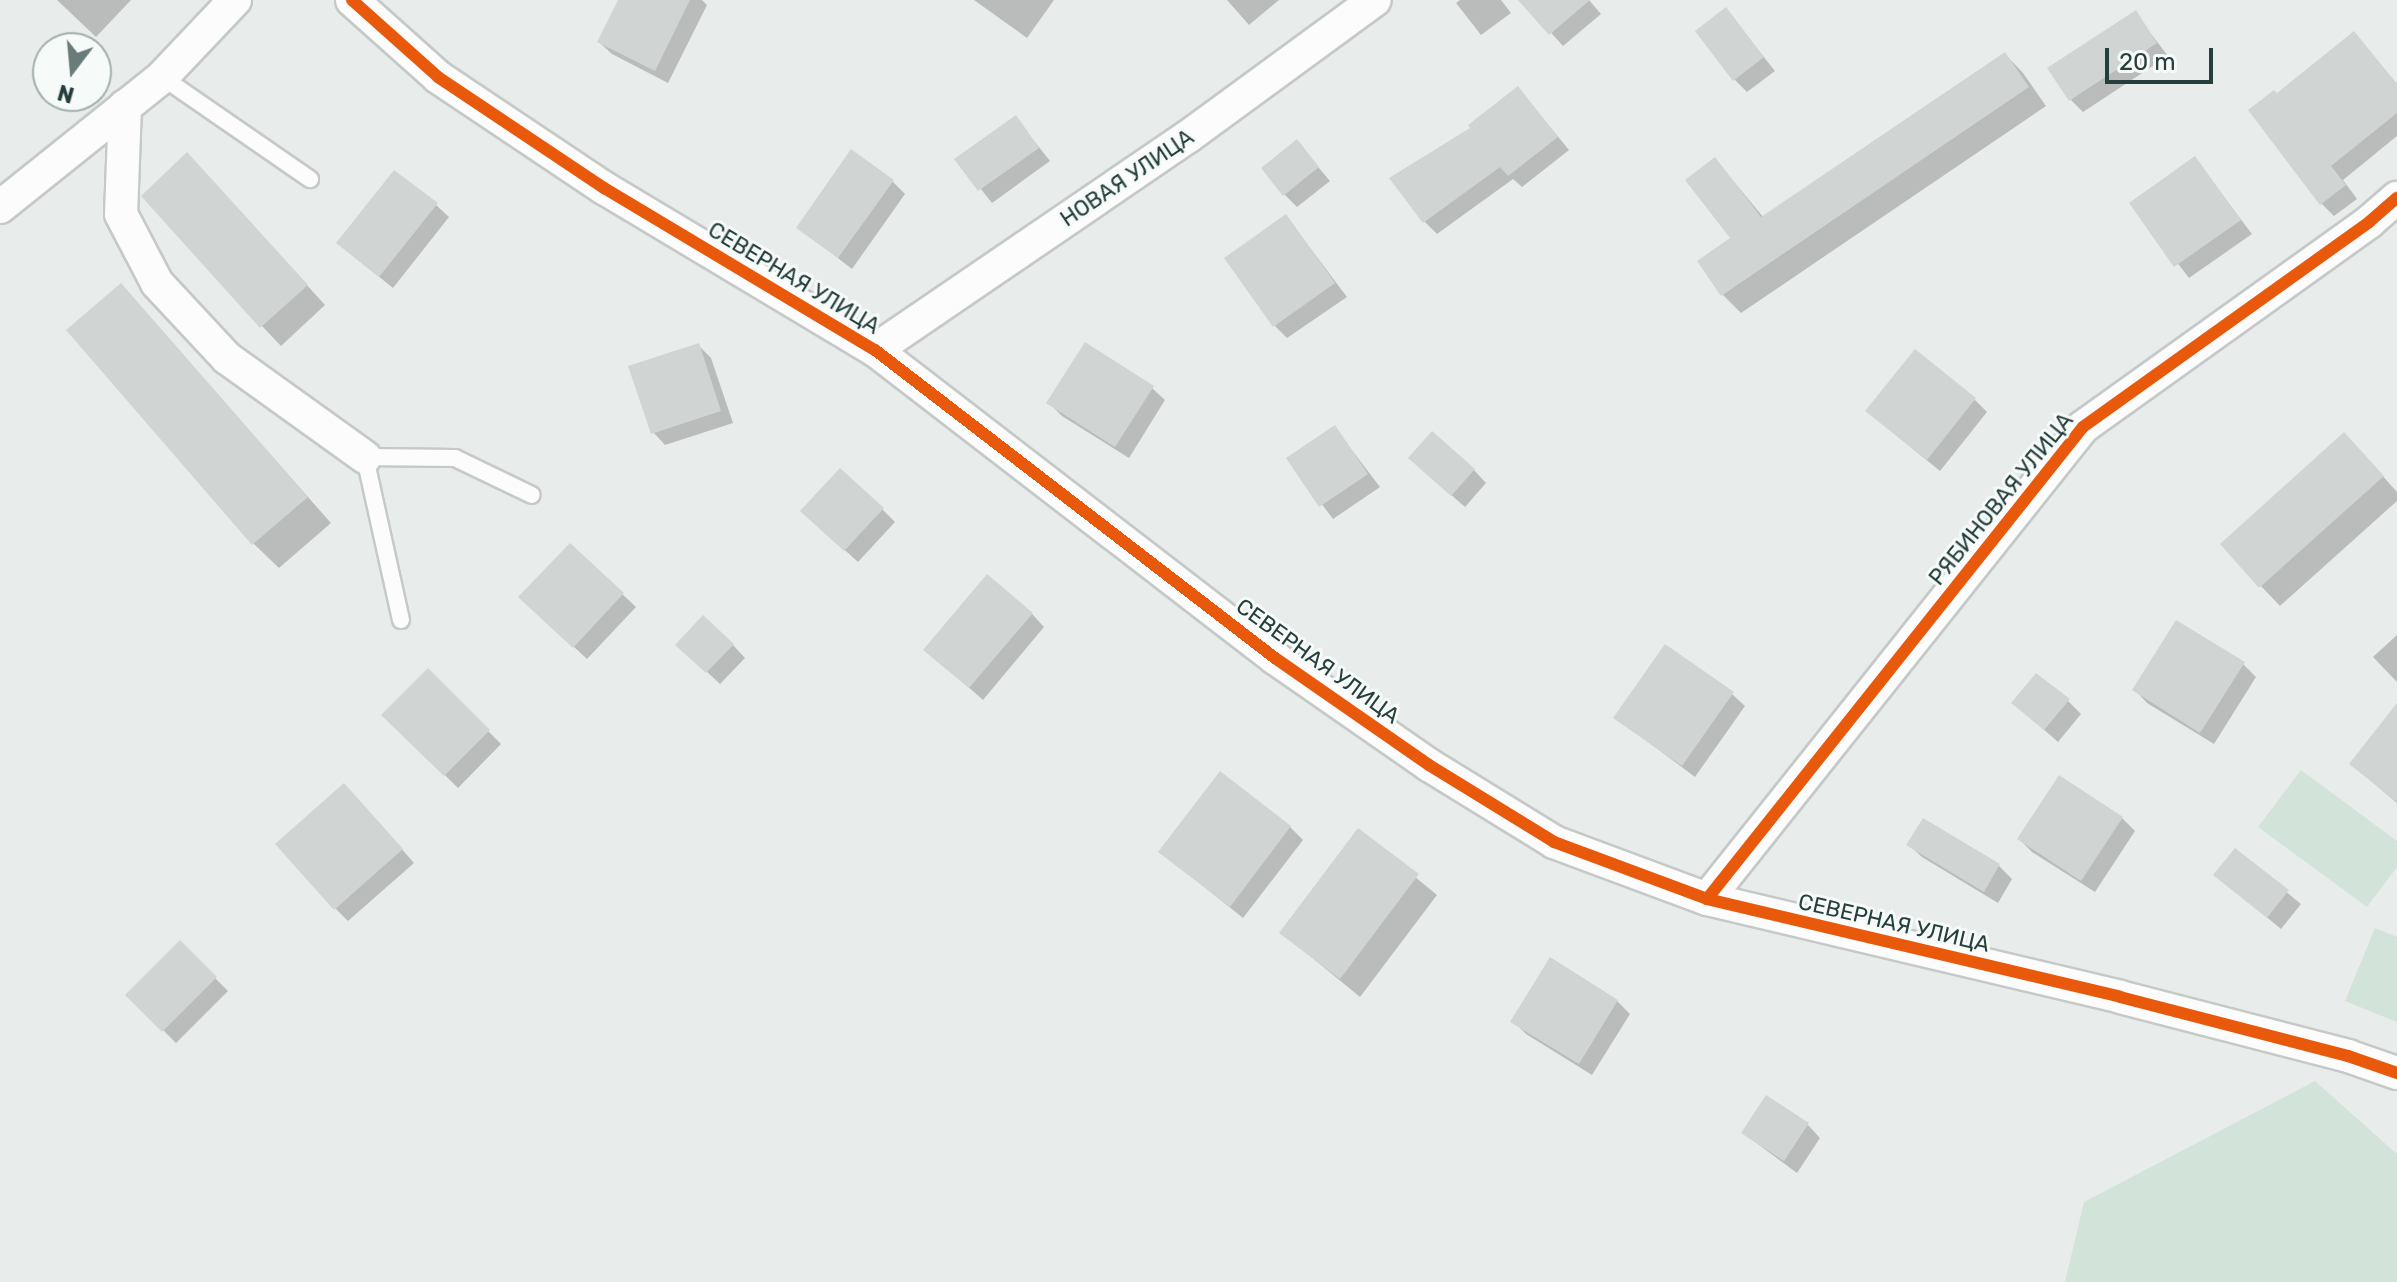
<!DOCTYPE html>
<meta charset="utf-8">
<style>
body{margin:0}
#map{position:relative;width:2397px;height:1282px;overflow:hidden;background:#e8ecea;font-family:Rubik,sans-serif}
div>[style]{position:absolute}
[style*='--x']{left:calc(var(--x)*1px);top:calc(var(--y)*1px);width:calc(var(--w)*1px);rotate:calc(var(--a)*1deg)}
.green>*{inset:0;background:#d2e4da}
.shadow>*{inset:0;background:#0003}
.building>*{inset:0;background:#d0d5d3}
.roads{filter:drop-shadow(2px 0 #c5c9c7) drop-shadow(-2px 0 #c5c9c7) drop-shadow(0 2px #c5c9c7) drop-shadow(0 -2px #c5c9c7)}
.service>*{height:16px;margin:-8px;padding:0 8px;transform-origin:8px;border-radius:8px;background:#fcfcfc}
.minor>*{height:32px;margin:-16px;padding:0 16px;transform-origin:16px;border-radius:16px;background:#fcfcfc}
.cycleway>*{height:12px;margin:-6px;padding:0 6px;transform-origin:6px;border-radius:6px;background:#e8590c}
span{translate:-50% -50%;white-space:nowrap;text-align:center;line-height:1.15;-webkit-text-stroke:6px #f6faf9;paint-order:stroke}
.street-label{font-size:22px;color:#253f3c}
.north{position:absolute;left:32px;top:32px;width:80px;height:80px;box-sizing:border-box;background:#f6faf9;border:2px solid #a2afad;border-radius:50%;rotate:196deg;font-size:22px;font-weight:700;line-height:32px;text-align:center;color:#253f3c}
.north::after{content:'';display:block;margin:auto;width:28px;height:36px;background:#697c79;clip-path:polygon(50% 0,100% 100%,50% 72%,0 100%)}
.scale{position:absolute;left:2105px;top:48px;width:108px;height:36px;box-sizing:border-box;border:4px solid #253f3c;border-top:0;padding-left:10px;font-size:24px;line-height:28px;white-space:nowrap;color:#253f3c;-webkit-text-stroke:6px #f6faf9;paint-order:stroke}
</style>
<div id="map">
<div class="green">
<div style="clip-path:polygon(2301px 770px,2397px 841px,2397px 867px,2367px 907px,2258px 827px)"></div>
<div style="clip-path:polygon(2375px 928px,2397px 937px,2397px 1022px,2345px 1001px)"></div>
<div style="clip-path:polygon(2315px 1081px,2397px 1154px,2397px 1282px,2065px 1282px,2084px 1202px)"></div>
</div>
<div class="shadow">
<div style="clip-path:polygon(57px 0,131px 0,96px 37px)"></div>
<div style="clip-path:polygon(620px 0,702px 0,707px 5px,668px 83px,612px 54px,599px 42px)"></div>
<div style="clip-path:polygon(974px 0,1054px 0,1027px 38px)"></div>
<div style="clip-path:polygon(1227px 0,1279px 0,1249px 25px)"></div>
<div style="clip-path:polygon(1460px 0,1501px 0,1511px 13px,1481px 35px,1456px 3px)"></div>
<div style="clip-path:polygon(1521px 0,1589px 0,1601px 14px,1563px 46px)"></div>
<div style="clip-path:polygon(1726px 10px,1775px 71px,1747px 92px,1734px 79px)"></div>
<div style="clip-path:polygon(2135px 13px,2168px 56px,2083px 112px,2070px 99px)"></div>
<div style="clip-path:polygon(2354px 34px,2397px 84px,2397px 136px,2343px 180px,2357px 199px,2334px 216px,2321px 203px,2277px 95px)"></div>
<div style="clip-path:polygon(2005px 54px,2023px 73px,2046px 106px,1741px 313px,1723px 295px,1733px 239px,1715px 159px,1764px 218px)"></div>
<div style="clip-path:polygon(1518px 88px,1569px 150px,1522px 187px,1513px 179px,1437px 234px,1424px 221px,1473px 129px)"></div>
<div style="clip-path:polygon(1015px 117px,1050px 161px,992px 203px,957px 159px)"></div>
<div style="clip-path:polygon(1297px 142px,1330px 181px,1297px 207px,1284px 194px)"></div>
<div style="clip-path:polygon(2195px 159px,2252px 234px,2189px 278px,2132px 204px)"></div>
<div style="clip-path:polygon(206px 174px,325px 305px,281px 346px,262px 326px)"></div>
<div style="clip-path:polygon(892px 181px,905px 194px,852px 269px,798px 227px)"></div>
<div style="clip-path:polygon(436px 205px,449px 217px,393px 288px,352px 255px)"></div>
<div style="clip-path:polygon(1286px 216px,1347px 297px,1287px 338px,1275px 326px)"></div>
<div style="clip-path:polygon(121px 286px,331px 523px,279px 568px,254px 544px)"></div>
<div style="clip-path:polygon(698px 345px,711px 358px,733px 423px,665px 445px,653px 432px)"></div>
<div style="clip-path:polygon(1152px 388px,1165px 400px,1129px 458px,1062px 416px,1049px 403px)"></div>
<div style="clip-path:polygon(1975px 400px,1987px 412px,1940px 471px,1881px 423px)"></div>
<div style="clip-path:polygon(1335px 428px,1380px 487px,1333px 519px,1288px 459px)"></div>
<div style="clip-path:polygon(2363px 454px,2397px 492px,2397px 501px,2280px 606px,2222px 545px)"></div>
<div style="clip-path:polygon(1474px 470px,1486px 483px,1465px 507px,1424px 471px)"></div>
<div style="clip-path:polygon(882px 509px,895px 522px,858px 562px,816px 524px)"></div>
<div style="clip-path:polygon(570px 545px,636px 607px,587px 659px,534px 610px)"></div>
<div style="clip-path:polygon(1032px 614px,1044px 627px,983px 700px,926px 650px)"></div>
<div style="clip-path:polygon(2397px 635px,2397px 682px,2373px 657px)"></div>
<div style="clip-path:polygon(733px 645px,745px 658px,720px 684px,691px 657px)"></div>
<div style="clip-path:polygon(2243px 664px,2256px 677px,2214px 744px,2147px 703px,2135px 690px)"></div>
<div style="clip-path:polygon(428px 671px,501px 744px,458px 788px,384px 715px)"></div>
<div style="clip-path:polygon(1732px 694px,1745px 706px,1695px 777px,1615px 717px)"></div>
<div style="clip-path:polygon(2068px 701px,2081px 714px,2058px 742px,2014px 703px)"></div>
<div style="clip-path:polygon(2397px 706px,2397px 803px,2351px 764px)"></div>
<div style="clip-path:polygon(357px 798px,414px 863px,348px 921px,335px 908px)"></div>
<div style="clip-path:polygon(2122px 818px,2135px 831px,2095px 892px,2032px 852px,2019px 839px)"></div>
<div style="clip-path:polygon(1923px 820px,1999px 866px,2012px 879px,1998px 903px,1922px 857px,1909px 845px)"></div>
<div style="clip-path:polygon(1290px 827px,1303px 840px,1243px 918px,1161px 852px)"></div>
<div style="clip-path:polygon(1359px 831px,1437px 895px,1360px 997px,1282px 933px)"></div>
<div style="clip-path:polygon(2236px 851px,2301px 904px,2281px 929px,2216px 875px)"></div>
<div style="clip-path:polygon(180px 943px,228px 991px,176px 1043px,128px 995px)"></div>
<div style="clip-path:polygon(1551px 960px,1617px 1001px,1630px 1014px,1592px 1075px,1526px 1034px,1513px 1021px)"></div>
<div style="clip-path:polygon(1808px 1125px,1820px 1138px,1797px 1173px,1743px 1133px)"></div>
</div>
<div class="building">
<div style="clip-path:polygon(618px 0,690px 0,655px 71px,597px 42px)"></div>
<div style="clip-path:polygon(1518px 0,1590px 0,1549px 35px)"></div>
<div style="clip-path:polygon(1726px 7px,1764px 57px,1733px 81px,1695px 31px)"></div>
<div style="clip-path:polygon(2136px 10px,2157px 43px,2069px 101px,2047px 68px)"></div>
<div style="clip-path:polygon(2354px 31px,2397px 84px,2397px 113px,2331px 166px,2346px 185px,2320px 205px,2248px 110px,2274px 90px,2277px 93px)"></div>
<div style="clip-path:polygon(2005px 52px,2029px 87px,1721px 296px,1697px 261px,1730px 238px,1685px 180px,1715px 157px,1761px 217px)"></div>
<div style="clip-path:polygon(1518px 86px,1558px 137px,1508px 176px,1500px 167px,1423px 223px,1389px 178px,1470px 128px,1468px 125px)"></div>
<div style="clip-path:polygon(1016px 115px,1039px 148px,978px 191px,954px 159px)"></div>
<div style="clip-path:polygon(1297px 139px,1319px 167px,1283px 196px,1261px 168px)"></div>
<div style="clip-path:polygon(851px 149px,894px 180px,838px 258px,796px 228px)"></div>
<div style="clip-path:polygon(187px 152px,308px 285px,260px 328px,141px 196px)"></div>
<div style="clip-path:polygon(2195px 156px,2241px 220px,2174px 267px,2129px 203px)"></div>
<div style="clip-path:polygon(394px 170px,438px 203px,379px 277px,336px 243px)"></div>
<div style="clip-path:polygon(1286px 214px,1335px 283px,1273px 327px,1224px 258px)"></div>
<div style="clip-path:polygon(121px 283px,308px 497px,252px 545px,66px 330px)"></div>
<div style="clip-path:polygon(1085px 342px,1154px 386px,1115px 447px,1046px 403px)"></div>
<div style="clip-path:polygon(699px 343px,721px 411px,651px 434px,628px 366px)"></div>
<div style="clip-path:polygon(1915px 349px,1976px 398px,1927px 460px,1865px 411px)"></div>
<div style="clip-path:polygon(1335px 425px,1368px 474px,1319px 507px,1286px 458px)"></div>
<div style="clip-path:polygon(1432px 431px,1475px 469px,1451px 496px,1408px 458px)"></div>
<div style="clip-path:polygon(2344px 432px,2384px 476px,2259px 588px,2220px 544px)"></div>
<div style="clip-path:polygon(840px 468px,884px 508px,844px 551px,800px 511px)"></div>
<div style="clip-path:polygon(570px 543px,624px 593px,573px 648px,518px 597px)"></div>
<div style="clip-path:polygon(987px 574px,1033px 613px,969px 688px,923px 650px)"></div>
<div style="clip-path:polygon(703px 615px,734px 644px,706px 673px,675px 645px)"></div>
<div style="clip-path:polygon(2176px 620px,2245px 662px,2200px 733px,2132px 690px)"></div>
<div style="clip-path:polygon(1665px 644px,1734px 692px,1682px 766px,1613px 718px)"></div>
<div style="clip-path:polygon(428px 668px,490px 730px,444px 776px,381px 715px)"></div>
<div style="clip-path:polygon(2036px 673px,2070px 699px,2044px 730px,2011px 703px)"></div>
<div style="clip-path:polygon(2397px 703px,2397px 802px,2349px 764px)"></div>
<div style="clip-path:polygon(1220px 771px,1291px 826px,1230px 907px,1158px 852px)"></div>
<div style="clip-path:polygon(2059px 775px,2123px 817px,2081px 881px,2017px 839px)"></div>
<div style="clip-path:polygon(344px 783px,403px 849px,334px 910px,275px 844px)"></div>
<div style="clip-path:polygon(1923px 818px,2000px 864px,1984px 892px,1906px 845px)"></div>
<div style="clip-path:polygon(1358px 828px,1419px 874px,1340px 979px,1279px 933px)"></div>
<div style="clip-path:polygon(2235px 848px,2289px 890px,2267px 918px,2213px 875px)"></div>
<div style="clip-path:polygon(180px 940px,217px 977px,162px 1032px,125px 995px)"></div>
<div style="clip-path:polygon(1550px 957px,1618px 1000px,1579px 1064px,1510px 1022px)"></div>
<div style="clip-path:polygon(1766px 1095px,1809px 1123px,1784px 1161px,1741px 1133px)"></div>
</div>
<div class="roads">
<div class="service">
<div style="--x:162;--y:77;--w:180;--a:34.6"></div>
<div style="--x:401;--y:620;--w:167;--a:-102.5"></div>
<div style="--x:365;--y:457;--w:90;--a:0.6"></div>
<div style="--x:455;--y:458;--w:85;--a:25.7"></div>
</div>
<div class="minor">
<div style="--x:352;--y:0;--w:115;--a:41.8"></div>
<div style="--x:438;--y:77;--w:200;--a:33.8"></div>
<div style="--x:604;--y:188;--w:316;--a:30.9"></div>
<div style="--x:875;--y:350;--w:505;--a:37.6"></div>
<div style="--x:1275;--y:658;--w:188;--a:34.8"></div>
<div style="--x:1429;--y:765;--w:147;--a:31.6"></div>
<div style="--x:1554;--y:842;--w:163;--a:20.4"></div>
<div style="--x:1707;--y:899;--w:424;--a:13.3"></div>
<div style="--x:2120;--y:997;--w:236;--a:14.5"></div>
<div style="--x:2348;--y:1056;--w:52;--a:19.1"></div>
<div style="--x:125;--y:106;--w:108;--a:92.1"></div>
<div style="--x:121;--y:214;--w:78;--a:62.4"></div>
<div style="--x:157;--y:283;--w:103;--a:47"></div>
<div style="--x:227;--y:358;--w:170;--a:35.7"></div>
<div style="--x:0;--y:207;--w:208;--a:-38.7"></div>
<div style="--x:162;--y:77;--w:106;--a:-46.5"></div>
<div style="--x:875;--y:350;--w:380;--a:-34.3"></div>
<div style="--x:1189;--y:136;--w:230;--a:-36.2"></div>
<div style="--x:1707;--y:899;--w:603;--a:-51.46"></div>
<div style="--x:2083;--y:427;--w:352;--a:-35.6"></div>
<div style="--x:2369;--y:222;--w:37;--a:-41"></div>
</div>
</div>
<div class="cycleway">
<div style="--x:352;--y:0;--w:115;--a:41.8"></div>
<div style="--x:438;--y:77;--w:200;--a:33.8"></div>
<div style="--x:604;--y:188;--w:316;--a:30.9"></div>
<div style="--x:875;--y:350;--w:505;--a:37.6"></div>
<div style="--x:1275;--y:658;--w:188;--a:34.8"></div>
<div style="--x:1429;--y:765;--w:147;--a:31.6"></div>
<div style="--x:1554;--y:842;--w:163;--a:20.4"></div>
<div style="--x:1707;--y:899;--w:424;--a:13.3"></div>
<div style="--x:2120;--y:997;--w:236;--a:14.5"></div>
<div style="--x:2348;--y:1056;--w:52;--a:19.1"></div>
<div style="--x:1707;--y:899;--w:603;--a:-51.46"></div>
<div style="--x:2083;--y:427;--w:352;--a:-35.6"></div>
<div style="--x:2369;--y:222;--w:37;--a:-41"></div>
</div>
<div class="street-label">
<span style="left:1127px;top:178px;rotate:-34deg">НОВАЯ УЛИЦА</span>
<span style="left:794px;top:278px;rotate:31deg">СЕВЕРНАЯ УЛИЦА</span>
<span style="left:2001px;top:499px;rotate:-51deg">РЯБИНОВАЯ УЛИЦА</span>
<span style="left:1318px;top:661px;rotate:36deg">СЕВЕРНАЯ УЛИЦА</span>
<span style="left:1894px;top:923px;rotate:13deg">СЕВЕРНАЯ УЛИЦА</span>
</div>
<div class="north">N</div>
<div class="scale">20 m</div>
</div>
